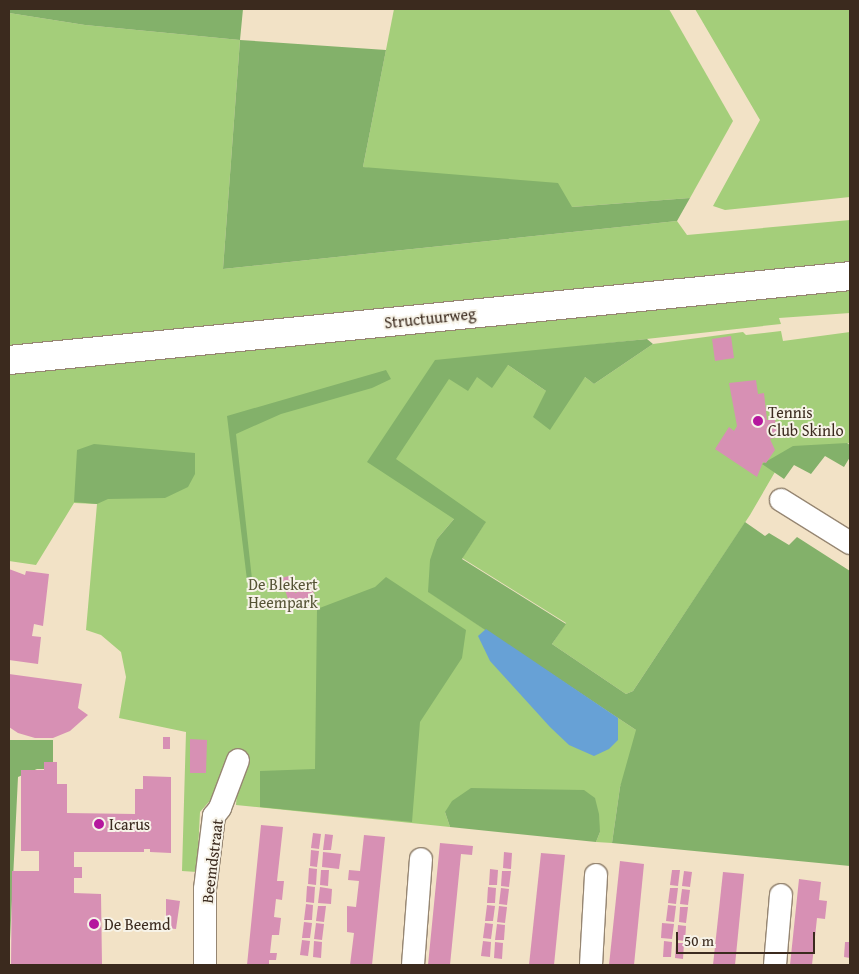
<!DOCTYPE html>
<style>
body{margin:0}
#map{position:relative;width:859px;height:974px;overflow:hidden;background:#f2e2c6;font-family:"Gentium Book Plus",serif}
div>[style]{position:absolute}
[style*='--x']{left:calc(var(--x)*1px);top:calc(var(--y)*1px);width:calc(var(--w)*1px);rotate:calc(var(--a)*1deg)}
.green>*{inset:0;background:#a4ce7a}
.forest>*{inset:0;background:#83b16a}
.water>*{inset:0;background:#67a1d6}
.building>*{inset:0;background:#d790b4}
.roads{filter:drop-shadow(1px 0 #968672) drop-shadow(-1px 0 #968672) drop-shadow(0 1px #968672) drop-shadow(0 -1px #968672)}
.minor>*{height:22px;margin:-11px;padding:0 11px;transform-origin:11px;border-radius:11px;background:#fff}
.major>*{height:28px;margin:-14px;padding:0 14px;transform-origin:14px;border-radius:14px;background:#fff}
.dots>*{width:14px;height:14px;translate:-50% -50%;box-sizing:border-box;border:2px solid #f7f3e8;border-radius:50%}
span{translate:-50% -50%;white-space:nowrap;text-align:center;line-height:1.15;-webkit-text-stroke:4px #f7f3e8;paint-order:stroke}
.street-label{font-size:16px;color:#3b2a1e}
.poi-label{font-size:16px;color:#3b2a1e}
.left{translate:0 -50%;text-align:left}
.park-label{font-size:16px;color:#555335}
.frame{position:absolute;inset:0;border:10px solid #3b2a1e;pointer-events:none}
.scale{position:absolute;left:676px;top:932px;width:139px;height:22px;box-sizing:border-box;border:2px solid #3b2a1e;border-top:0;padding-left:6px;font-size:15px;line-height:18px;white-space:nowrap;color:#3b2a1e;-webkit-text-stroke:4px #f7f3e8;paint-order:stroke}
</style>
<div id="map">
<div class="green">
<div style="clip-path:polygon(394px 9px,669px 9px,733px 121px,690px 198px,572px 207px,363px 167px)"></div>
<div style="clip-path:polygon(695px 9px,850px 9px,850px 197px,725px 210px,713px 206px,760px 120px)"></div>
<div style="clip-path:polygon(9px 13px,85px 25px,240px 40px,223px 269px,677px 221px,687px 235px,850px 220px,850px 263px,9px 349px)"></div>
<div style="clip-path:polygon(850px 286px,850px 313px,779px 318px,781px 324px,464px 359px,477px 377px,508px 365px,546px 391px,585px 377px,594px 384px,653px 344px,743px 332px,746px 335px,781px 331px,783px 341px,850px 332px,850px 443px,786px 453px,750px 515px,633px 691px,626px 694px,552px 644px,566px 623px,462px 558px,485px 523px,454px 519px,437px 539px,429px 592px,642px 734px,620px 787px,612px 843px,596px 842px,600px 832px,445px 812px,450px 827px,236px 805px,237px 792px,214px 796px,200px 812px,197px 872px,182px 871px,186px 732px,119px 718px,126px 677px,121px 652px,101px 635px,86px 630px,97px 504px,74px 503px,36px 565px,9px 561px,9px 372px)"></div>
</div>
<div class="forest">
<div style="clip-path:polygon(9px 9px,243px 9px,240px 40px,386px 50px,363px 167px,558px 183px,572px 207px,690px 198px,677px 221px,223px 269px,240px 40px,85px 25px,9px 13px)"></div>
<div style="clip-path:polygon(647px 339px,653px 344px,594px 384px,585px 377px,550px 430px,533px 417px,546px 391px,508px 365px,492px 388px,477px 377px,468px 391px,449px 379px,396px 459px,486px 522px,462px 559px,566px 624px,552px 644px,626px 694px,633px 691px,745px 522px,765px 536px,769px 533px,789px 545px,797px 537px,850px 571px,850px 866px,612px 843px,620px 787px,636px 730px,428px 592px,430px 560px,437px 539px,454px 519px,367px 462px,435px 360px)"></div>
<div style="clip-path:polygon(386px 370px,391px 379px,372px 388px,281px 414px,236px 434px,252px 579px,247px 580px,227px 416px)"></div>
<div style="clip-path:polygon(847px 443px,850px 445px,850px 457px,844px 467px,825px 456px,811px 474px,794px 465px,784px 479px,762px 464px,793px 446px)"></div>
<div style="clip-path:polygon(94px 444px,195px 453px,195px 474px,188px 487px,165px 498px,108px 499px,97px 504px,74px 502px,77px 450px)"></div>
<div style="clip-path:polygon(386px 577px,466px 630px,462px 658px,420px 722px,412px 822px,260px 807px,260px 771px,315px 769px,317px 609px,375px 587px)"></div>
<div style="clip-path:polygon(9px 740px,53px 740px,53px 769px,37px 769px,18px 777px,9px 961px)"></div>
<div style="clip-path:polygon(471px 788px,584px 790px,595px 798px,599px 814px,600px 832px,596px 842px,450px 827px,445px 812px,452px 801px)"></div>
</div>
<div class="water">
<div style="clip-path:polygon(486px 629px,618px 718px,618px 740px,609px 749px,594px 756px,569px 745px,550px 727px,490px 661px,478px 636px)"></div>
</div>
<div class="building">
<div style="clip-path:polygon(731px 336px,734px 358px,715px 361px,712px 339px)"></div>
<div style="clip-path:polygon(756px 380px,758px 394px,764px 393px,767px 420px,775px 419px,778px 437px,770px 439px,775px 450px,766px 463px,763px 462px,757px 477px,715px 449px,729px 427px,734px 431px,737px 426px,729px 383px)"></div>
<div style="clip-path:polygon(9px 569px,25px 575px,26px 571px,49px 574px,43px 626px,34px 624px,32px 636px,41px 637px,38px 664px,9px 660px)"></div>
<div style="clip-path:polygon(289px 576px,295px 593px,311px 586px,315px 596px,290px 605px,281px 578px)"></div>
<div style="clip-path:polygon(9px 674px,82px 684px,78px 708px,88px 715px,70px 731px,53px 738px,35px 738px,18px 733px,9px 727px)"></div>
<div style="clip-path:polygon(163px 737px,170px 737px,170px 749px,163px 749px)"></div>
<div style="clip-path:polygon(190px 739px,207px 740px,206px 773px,190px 773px)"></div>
<div style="clip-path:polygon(44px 762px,57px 762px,57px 784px,67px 784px,67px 813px,135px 814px,135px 789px,143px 789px,143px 776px,171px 777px,171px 853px,150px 852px,150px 849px,144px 849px,144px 852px,74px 852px,74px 867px,82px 867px,82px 878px,74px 878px,74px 893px,101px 894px,102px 965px,11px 964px,12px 871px,39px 871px,39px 851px,21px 851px,21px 770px,44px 770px)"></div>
<div style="clip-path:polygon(261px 825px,283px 827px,277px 881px,284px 881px,282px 900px,276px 899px,274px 917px,281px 918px,279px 935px,272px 935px,270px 953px,277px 953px,276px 960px,269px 960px,269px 965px,247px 965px)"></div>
<div style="clip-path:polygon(313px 833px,321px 834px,319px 849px,311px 848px)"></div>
<div style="clip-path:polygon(325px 834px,333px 835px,331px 850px,323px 850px)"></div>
<div style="clip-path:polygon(364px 835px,385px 837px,372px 965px,350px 965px,354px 933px,347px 932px,347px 906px,356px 907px,359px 881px,348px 880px,349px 870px,360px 871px)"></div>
<div style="clip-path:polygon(440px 843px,473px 846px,472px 855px,461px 854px,450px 965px,428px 965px)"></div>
<div style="clip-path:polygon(311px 850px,319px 851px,317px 867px,310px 866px)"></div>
<div style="clip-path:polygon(323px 852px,341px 854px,339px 869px,322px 867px)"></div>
<div style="clip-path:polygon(504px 852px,512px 853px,511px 869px,503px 868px)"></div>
<div style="clip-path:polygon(541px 853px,565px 855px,554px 965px,529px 965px)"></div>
<div style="clip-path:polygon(620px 861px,644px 864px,634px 965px,609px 965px)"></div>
<div style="clip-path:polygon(309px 868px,317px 869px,316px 885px,308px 884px)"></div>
<div style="clip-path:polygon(490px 869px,498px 870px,497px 885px,489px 885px)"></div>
<div style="clip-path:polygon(321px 870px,329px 870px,328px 886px,320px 885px)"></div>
<div style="clip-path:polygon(672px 870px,680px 870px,678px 886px,670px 885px)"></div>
<div style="clip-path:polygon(502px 871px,511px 871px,509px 887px,501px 886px)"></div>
<div style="clip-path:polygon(684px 871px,692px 872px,690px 887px,682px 886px)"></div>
<div style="clip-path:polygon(723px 872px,744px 874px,735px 965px,713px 965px)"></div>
<div style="clip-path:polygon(799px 879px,821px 882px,819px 900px,827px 901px,825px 919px,817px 918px,812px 965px,790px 965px)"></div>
<div style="clip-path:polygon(307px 886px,315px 887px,314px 903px,306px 902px)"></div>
<div style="clip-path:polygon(320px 887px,332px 889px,331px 904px,318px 903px)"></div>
<div style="clip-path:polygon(488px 887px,496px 888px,495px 903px,487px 903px)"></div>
<div style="clip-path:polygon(501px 888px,509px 889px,507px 905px,499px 904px)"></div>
<div style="clip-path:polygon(670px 888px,678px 888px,676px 904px,668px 903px)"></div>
<div style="clip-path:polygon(682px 889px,690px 890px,688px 905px,680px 904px)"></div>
<div style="clip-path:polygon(166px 899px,180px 901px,176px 929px,166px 928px)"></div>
<div style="clip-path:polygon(306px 904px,313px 905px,312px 920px,304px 920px)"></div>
<div style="clip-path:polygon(487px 905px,495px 906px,493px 921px,485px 921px)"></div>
<div style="clip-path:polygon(668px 905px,676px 906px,674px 922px,666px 921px)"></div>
<div style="clip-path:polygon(318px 906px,326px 906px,324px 922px,316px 921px)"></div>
<div style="clip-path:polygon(499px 906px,507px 907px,505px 923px,497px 922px)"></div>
<div style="clip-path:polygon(680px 907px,688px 907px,686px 923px,679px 922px)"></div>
<div style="clip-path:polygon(304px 922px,312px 923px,310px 938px,302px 938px)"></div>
<div style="clip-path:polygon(316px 923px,324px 924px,322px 940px,314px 939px)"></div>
<div style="clip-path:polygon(485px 923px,493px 924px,491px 939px,483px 938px)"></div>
<div style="clip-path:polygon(662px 923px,674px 924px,672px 939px,661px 938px)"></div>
<div style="clip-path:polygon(497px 924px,505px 925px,504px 940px,495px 940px)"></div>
<div style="clip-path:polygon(678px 925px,686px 926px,685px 941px,677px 940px)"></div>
<div style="clip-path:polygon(302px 940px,310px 941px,308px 956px,300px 955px)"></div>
<div style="clip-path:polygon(314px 941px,322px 942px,321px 958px,313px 957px)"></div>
<div style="clip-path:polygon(483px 941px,491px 942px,490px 957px,481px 956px)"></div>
<div style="clip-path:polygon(664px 941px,672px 942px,671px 957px,663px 957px)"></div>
<div style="clip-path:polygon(495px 942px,503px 943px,502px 959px,494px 958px)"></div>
<div style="clip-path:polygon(845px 942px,850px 942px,850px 958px,844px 957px)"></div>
<div style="clip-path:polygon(676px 943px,684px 943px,683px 959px,675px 958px)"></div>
</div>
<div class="roads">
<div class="minor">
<div style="--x:781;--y:500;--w:81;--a:31.9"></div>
<div style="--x:205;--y:965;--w:76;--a:-90"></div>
<div style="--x:205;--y:889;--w:74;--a:-83"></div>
<div style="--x:214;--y:816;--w:10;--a:-53"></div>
<div style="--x:220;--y:808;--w:51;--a:-69.4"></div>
<div style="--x:413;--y:965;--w:106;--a:-85.7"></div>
<div style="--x:591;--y:965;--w:90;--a:-86.8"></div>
<div style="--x:775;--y:965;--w:70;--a:-85.1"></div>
</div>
<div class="major">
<div style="--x:9;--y:360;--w:845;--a:-5.7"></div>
</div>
</div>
<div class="dots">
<div style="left:758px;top:421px;background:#b5179e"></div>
<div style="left:99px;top:824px;background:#b5179e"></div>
<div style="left:94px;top:924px;background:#b5179e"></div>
</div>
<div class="street-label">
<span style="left:430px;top:318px;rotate:-6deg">Structuurweg</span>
<span style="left:212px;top:861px;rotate:-83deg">Beemdstraat</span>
</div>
<div class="poi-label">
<span class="left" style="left:768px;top:421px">Tennis<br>Club Skinlo</span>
<span class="left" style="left:109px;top:824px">Icarus</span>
<span class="left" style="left:104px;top:924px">De Beemd</span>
</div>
<div class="park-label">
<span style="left:283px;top:593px">De Blekert<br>Heempark</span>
</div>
<div class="frame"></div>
<div class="scale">50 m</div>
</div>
